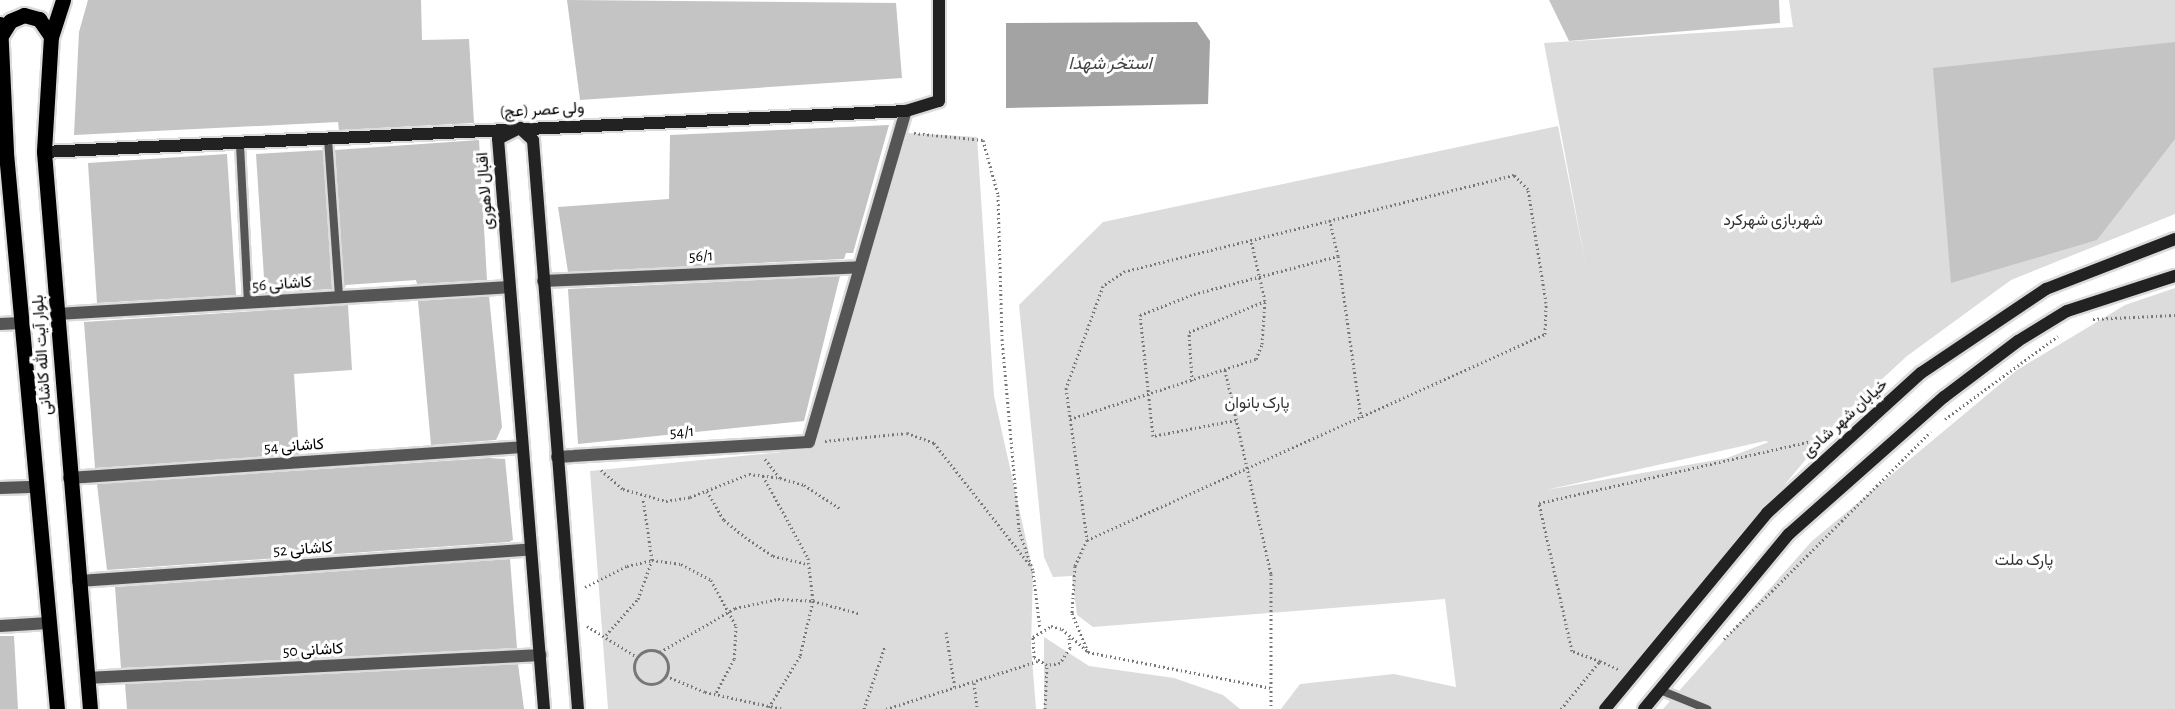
<!DOCTYPE html>
<meta charset="utf-8">
<style>
body{margin:0}
#map{position:relative;width:2175px;height:709px;overflow:hidden;background:#fff;font-family:"Alegreya Sans",Vazirmatn,sans-serif}
div>[style]{position:absolute}
[style*='--x']{left:calc(var(--x)*1px);top:calc(var(--y)*1px);width:calc(var(--w)*1px);rotate:calc(var(--a)*1deg)}
.green>*{inset:0;background:#dcdcdc}
.water>*{inset:0;background:#a3a3a3}
.building>*{inset:0;background:#c4c4c4}
.path>*{height:3px;margin-top:-1.5px;transform-origin:0;background:repeating-linear-gradient(90deg,#777 0 1.5px,transparent 0 4.5px)}
.path>.ring{margin:-1.5px;padding:0;box-sizing:content-box;background:none;border:3px solid #777;border-radius:50%}
.roads{filter:drop-shadow(2px 0 #dbdbdb) drop-shadow(-2px 0 #dbdbdb) drop-shadow(0 2px #dbdbdb) drop-shadow(0 -2px #dbdbdb)}
.lane>*{height:8px;margin:-4px;padding:0 4px;transform-origin:4px;border-radius:4px;background:#555}
.street>*{height:12px;margin:-6px;padding:0 6px;transform-origin:6px;border-radius:6px;background:#555}
.secondary>*{height:12px;margin:-6px;padding:0 6px;transform-origin:6px;border-radius:6px;background:#222}
.primary>*{height:15px;margin:-7.5px;padding:0 7.5px;transform-origin:7.5px;border-radius:7.5px;background:#000}
span{translate:-50% -50%;white-space:nowrap;text-align:center;line-height:1.15;-webkit-text-stroke:6px #fff;paint-order:stroke}
.street-label{font-size:16px;color:#000}
.park-label{font-size:16px;color:#333}
.water-label{font-size:18px;color:#444;font-style:italic}
</style>
<div id="map">
<div class="green">
<div style="clip-path:polygon(evenodd,1789px 0,2175px 0,2175px 214px,2011px 280px,1907px 356px,1841px 417px,1598px 709px,1281px 709px,1300px 684px,1394px 674px,1456px 687px,1445px 599px,1093px 627px,1077px 615px,1072px 576px,1053px 577px,1044px 557px,1019px 305px,1103px 222px,1558px 126px,1586px 266px,1544px 43px,1793px 27px,1789px 0,1765px 441px,1769px 442px,1727px 458px,1546px 490px,1765px 441px)"></div>
<div style="clip-path:polygon(908px 133px,977px 137px,994px 396px,1033px 571px,1031px 647px,1036px 709px,608px 709px,590px 471px,812px 449px)"></div>
<div style="clip-path:polygon(2175px 288px,2175px 709px,1663px 709px,1812px 541px,2017px 370px,2125px 305px)"></div>
<div style="clip-path:polygon(1044px 637px,1089px 666px,1174px 678px,1223px 695px,1240px 709px,1044px 709px)"></div>
</div>
<div class="water">
<div style="clip-path:polygon(1197px 22px,1210px 41px,1208px 104px,1006px 108px,1006px 23px)"></div>
</div>
<div class="building">
<div style="clip-path:polygon(88px 0,421px 0,422px 40px,469px 39px,474px 123px,339px 130px,338px 122px,74px 135px,79px 32px)"></div>
<div style="clip-path:polygon(567px 0,896px 3px,902px 78px,580px 100px)"></div>
<div style="clip-path:polygon(1549px 0,1779px 0,1780px 23px,1569px 41px)"></div>
<div style="clip-path:polygon(2175px 42px,2175px 139px,2097px 240px,1951px 283px,1933px 68px)"></div>
<div style="clip-path:polygon(889px 125px,853px 253px,846px 253px,844px 259px,568px 272px,558px 207px,669px 199px,670px 135px)"></div>
<div style="clip-path:polygon(479px 140px,487px 280px,417px 284px,416px 280px,346px 285px,344px 289px,335px 150px)"></div>
<div style="clip-path:polygon(323px 150px,332px 289px,265px 293px,256px 154px)"></div>
<div style="clip-path:polygon(227px 154px,236px 295px,97px 303px,88px 163px)"></div>
<div style="clip-path:polygon(840px 276px,804px 421px,578px 444px,568px 289px)"></div>
<div style="clip-path:polygon(489px 296px,502px 427px,496px 440px,431px 445px,418px 301px)"></div>
<div style="clip-path:polygon(348px 305px,352px 370px,294px 374px,299px 454px,95px 468px,84px 322px)"></div>
<div style="clip-path:polygon(489px 458px,505px 459px,513px 540px,509px 542px,107px 570px,97px 484px)"></div>
<div style="clip-path:polygon(510px 559px,517px 648px,121px 668px,115px 587px)"></div>
<div style="clip-path:polygon(0 636px,14px 636px,18px 709px,0 709px)"></div>
<div style="clip-path:polygon(518px 664px,524px 709px,127px 709px,125px 684px)"></div>
</div>
<div class="path">
<div style="--x:914;--y:133;--w:69;--a:5.8"></div>
<div style="--x:983;--y:140;--w:57;--a:74.7"></div>
<div style="--x:998;--y:195;--w:144;--a:88.4"></div>
<div style="--x:1002;--y:339;--w:192;--a:84.9"></div>
<div style="--x:1019;--y:530;--w:43;--a:71.1"></div>
<div style="--x:1338;--y:256;--w:163;--a:81.9"></div>
<div style="--x:2093;--y:319;--w:82;--a:-2.8"></div>
<div style="--x:1225;--y:370;--w:209;--a:77.3"></div>
<div style="--x:1271;--y:574;--w:135;--a:90"></div>
<div style="--x:1192;--y:381;--w:49;--a:-93.5"></div>
<div style="--x:1189;--y:332;--w:82;--a:-22.2"></div>
<div style="--x:1070;--y:419;--w:195;--a:-17.9"></div>
<div style="--x:1256;--y:359;--w:16;--a:-68"></div>
<div style="--x:1262;--y:344;--w:43;--a:-86"></div>
<div style="--x:1265;--y:301;--w:63;--a:-102.9"></div>
<div style="--x:1945;--y:419;--w:140;--a:-36.3"></div>
<div style="--x:1236;--y:420;--w:85;--a:169.1"></div>
<div style="--x:1153;--y:436;--w:122;--a:-96.1"></div>
<div style="--x:1140;--y:315;--w:58;--a:-21.3"></div>
<div style="--x:1194;--y:294;--w:149;--a:-14.8"></div>
<div style="--x:1338;--y:256;--w:37;--a:-103"></div>
<div style="--x:825;--y:441;--w:82;--a:-5.6"></div>
<div style="--x:907;--y:433;--w:29;--a:20"></div>
<div style="--x:934;--y:443;--w:155;--a:51.8"></div>
<div style="--x:765;--y:459;--w:24;--a:52"></div>
<div style="--x:780;--y:478;--w:25;--a:16"></div>
<div style="--x:804;--y:485;--w:44;--a:33"></div>
<div style="--x:601;--y:470;--w:29;--a:41"></div>
<div style="--x:623;--y:489;--w:45;--a:15.6"></div>
<div style="--x:666;--y:501;--w:24;--a:-9"></div>
<div style="--x:690;--y:497;--w:63;--a:-21.3"></div>
<div style="--x:749;--y:474;--w:31;--a:7"></div>
<div style="--x:763;--y:476;--w:94;--a:61.2"></div>
<div style="--x:808;--y:558;--w:43;--a:83.4"></div>
<div style="--x:813;--y:601;--w:57;--a:103.3"></div>
<div style="--x:800;--y:656;--w:60;--a:121.3"></div>
<div style="--x:707;--y:491;--w:34;--a:60"></div>
<div style="--x:724;--y:520;--w:27;--a:39"></div>
<div style="--x:745;--y:537;--w:34;--a:34"></div>
<div style="--x:773;--y:556;--w:36;--a:13"></div>
<div style="--x:1087;--y:540;--w:502;--a:-24.22"></div>
<div style="--x:1545;--y:334;--w:31;--a:-88"></div>
<div style="--x:1546;--y:303;--w:115;--a:-99"></div>
<div style="--x:1528;--y:189;--w:20;--a:-135"></div>
<div style="--x:1514;--y:175;--w:401;--a:166.1"></div>
<div style="--x:1125;--y:271;--w:27;--a:146"></div>
<div style="--x:1103;--y:286;--w:109;--a:109.9"></div>
<div style="--x:1066;--y:388;--w:153;--a:82.1"></div>
<div style="--x:1087;--y:540;--w:29;--a:115"></div>
<div style="--x:1075;--y:566;--w:47;--a:93.7"></div>
<div style="--x:1072;--y:613;--w:42;--a:67.7"></div>
<div style="--x:1033;--y:571;--w:58;--a:83.1"></div>
<div style="--x:585;--y:587;--w:47;--a:-26.6"></div>
<div style="--x:627;--y:566;--w:26;--a:-13"></div>
<div style="--x:652;--y:560;--w:29;--a:8"></div>
<div style="--x:681;--y:564;--w:34;--a:28"></div>
<div style="--x:711;--y:580;--w:52;--a:61.5"></div>
<div style="--x:736;--y:626;--w:33;--a:93"></div>
<div style="--x:734;--y:659;--w:40;--a:118"></div>
<div style="--x:587;--y:626;--w:59;--a:31.8"></div>
<div style="--x:946;--y:632;--w:58;--a:81"></div>
<div style="--x:606;--y:635;--w:48;--a:-48.4"></div>
<div style="--x:638;--y:599;--w:41;--a:-70.3"></div>
<div style="--x:652;--y:560;--w:63;--a:-98.3"></div>
<div style="--x:1069;--y:638;--w:10;--a:84"></div>
<div style="--x:1070;--y:648;--w:18;--a:124"></div>
<div style="--x:1060;--y:663;--w:13;--a:171"></div>
<div style="--x:1047;--y:665;--w:15;--a:-148"></div>
<div style="--x:1034;--y:657;--w:20;--a:-93"></div>
<div style="--x:1033;--y:637;--w:21;--a:-31"></div>
<div style="--x:1051;--y:626;--w:11;--a:15"></div>
<div style="--x:1062;--y:629;--w:35;--a:41"></div>
<div style="--x:1088;--y:652;--w:187;--a:11.1"></div>
<div style="--x:1724;--y:639;--w:293;--a:-45.1"></div>
<div class="ring" style="left:634px;top:650px;width:31px;height:31px"></div>
<div style="--x:660;--y:652;--w:87;--a:-30.4"></div>
<div style="--x:735;--y:608;--w:44;--a:-11.8"></div>
<div style="--x:778;--y:599;--w:35;--a:3"></div>
<div style="--x:813;--y:601;--w:47;--a:14.9"></div>
<div style="--x:1600;--y:661;--w:30;--a:-160"></div>
<div style="--x:1572;--y:651;--w:152;--a:-102.6"></div>
<div style="--x:1539;--y:503;--w:293;--a:-12.8"></div>
<div style="--x:666;--y:676;--w:42;--a:22.3"></div>
<div style="--x:705;--y:692;--w:80;--a:12.3"></div>
<div style="--x:974;--y:683;--w:26;--a:83"></div>
<div style="--x:864;--y:709;--w:66;--a:-71.6"></div>
<div style="--x:886;--y:709;--w:159;--a:-17.5"></div>
<div style="--x:1045;--y:709;--w:44;--a:-87.4"></div>
<div style="--x:1561;--y:709;--w:62;--a:-50.9"></div>
<div style="--x:1600;--y:661;--w:20;--a:24"></div>
</div>
<div class="roads">
<div class="lane">
<div style="--x:328;--y:139;--w:158;--a:86"></div>
<div style="--x:240;--y:145;--w:158;--a:87.1"></div>
<div style="--x:1660;--y:690;--w:51;--a:22"></div>
</div>
<div class="street">
<div style="--x:543;--y:281;--w:317;--a:-2.5"></div>
<div style="--x:57;--y:314;--w:453;--a:-3.4"></div>
<div style="--x:0;--y:324;--w:21;--a:-3"></div>
<div style="--x:557;--y:457;--w:252;--a:-3.4"></div>
<div style="--x:809;--y:442;--w:345;--a:-73.7"></div>
<div style="--x:69;--y:478;--w:454;--a:-3.9"></div>
<div style="--x:0;--y:488;--w:36;--a:-2"></div>
<div style="--x:78;--y:581;--w:454;--a:-4"></div>
<div style="--x:0;--y:626;--w:49;--a:-3.5"></div>
<div style="--x:87;--y:678;--w:454;--a:-2.9"></div>
</div>
<div class="secondary">
<div style="--x:44;--y:152;--w:863;--a:-2.72"></div>
<div style="--x:906;--y:111;--w:34;--a:-17"></div>
<div style="--x:939;--y:101;--w:101;--a:-90"></div>
<div style="--x:544;--y:709;--w:572;--a:-94.61"></div>
<div style="--x:498;--y:139;--w:25;--a:-27"></div>
<div style="--x:520;--y:128;--w:18;--a:43"></div>
<div style="--x:533;--y:140;--w:571;--a:85.48"></div>
<div style="--x:1605;--y:709;--w:254;--a:-50.4"></div>
<div style="--x:1767;--y:513;--w:208;--a:-42.3"></div>
<div style="--x:1921;--y:373;--w:151;--a:-33.9"></div>
<div style="--x:2046;--y:289;--w:138;--a:-21.2"></div>
<div style="--x:1644;--y:709;--w:227;--a:-50.4"></div>
<div style="--x:1789;--y:534;--w:207;--a:-41.5"></div>
<div style="--x:1944;--y:397;--w:93;--a:-37.1"></div>
<div style="--x:2018;--y:341;--w:57;--a:-31.5"></div>
<div style="--x:2067;--y:311;--w:114;--a:-18"></div>
</div>
<div class="primary">
<div style="--x:63;--y:0;--w:38;--a:108"></div>
<div style="--x:51;--y:36;--w:116;--a:93.5"></div>
<div style="--x:44;--y:152;--w:559;--a:85.28"></div>
<div style="--x:0;--y:24;--w:129;--a:87.3"></div>
<div style="--x:6;--y:153;--w:558;--a:84.76"></div>
<div style="--x:2;--y:34;--w:15;--a:-58"></div>
<div style="--x:10;--y:21;--w:15;--a:-23"></div>
<div style="--x:24;--y:15;--w:16;--a:15"></div>
<div style="--x:39;--y:19;--w:21;--a:55"></div>
</div>
</div>
<div class="street-label">
<span style="left:542px;top:110px;rotate:-3deg">ولی عصر (عج)</span>
<span style="left:485px;top:191px;rotate:-94deg">اقبال لاهوری</span>
<span style="left:701px;top:256px;rotate:-3deg">56/1</span>
<span style="left:282px;top:284px;rotate:-4deg">کاشانی 56</span>
<span style="left:42px;top:355px;rotate:-94deg">بلوار آیت الله کاشانی</span>
<span style="left:1845px;top:418px;rotate:-42deg">خیابان شهر شادی</span>
<span style="left:682px;top:432px;rotate:-4deg">54/1</span>
<span style="left:294px;top:446px;rotate:-4deg">کاشانی 54</span>
<span style="left:303px;top:549px;rotate:-4deg">کاشانی 52</span>
<span style="left:313px;top:650px;rotate:-3deg">کاشانی 50</span>
</div>
<div class="park-label">
<span style="left:1773px;top:220px">شهربازی شهرکرد</span>
<span style="left:1257px;top:403px">پارک بانوان</span>
<span style="left:2024px;top:560px">پارک ملت</span>
</div>
<div class="water-label">
<span style="left:1110px;top:64px">استخر شهدا</span>
</div>
</div>
